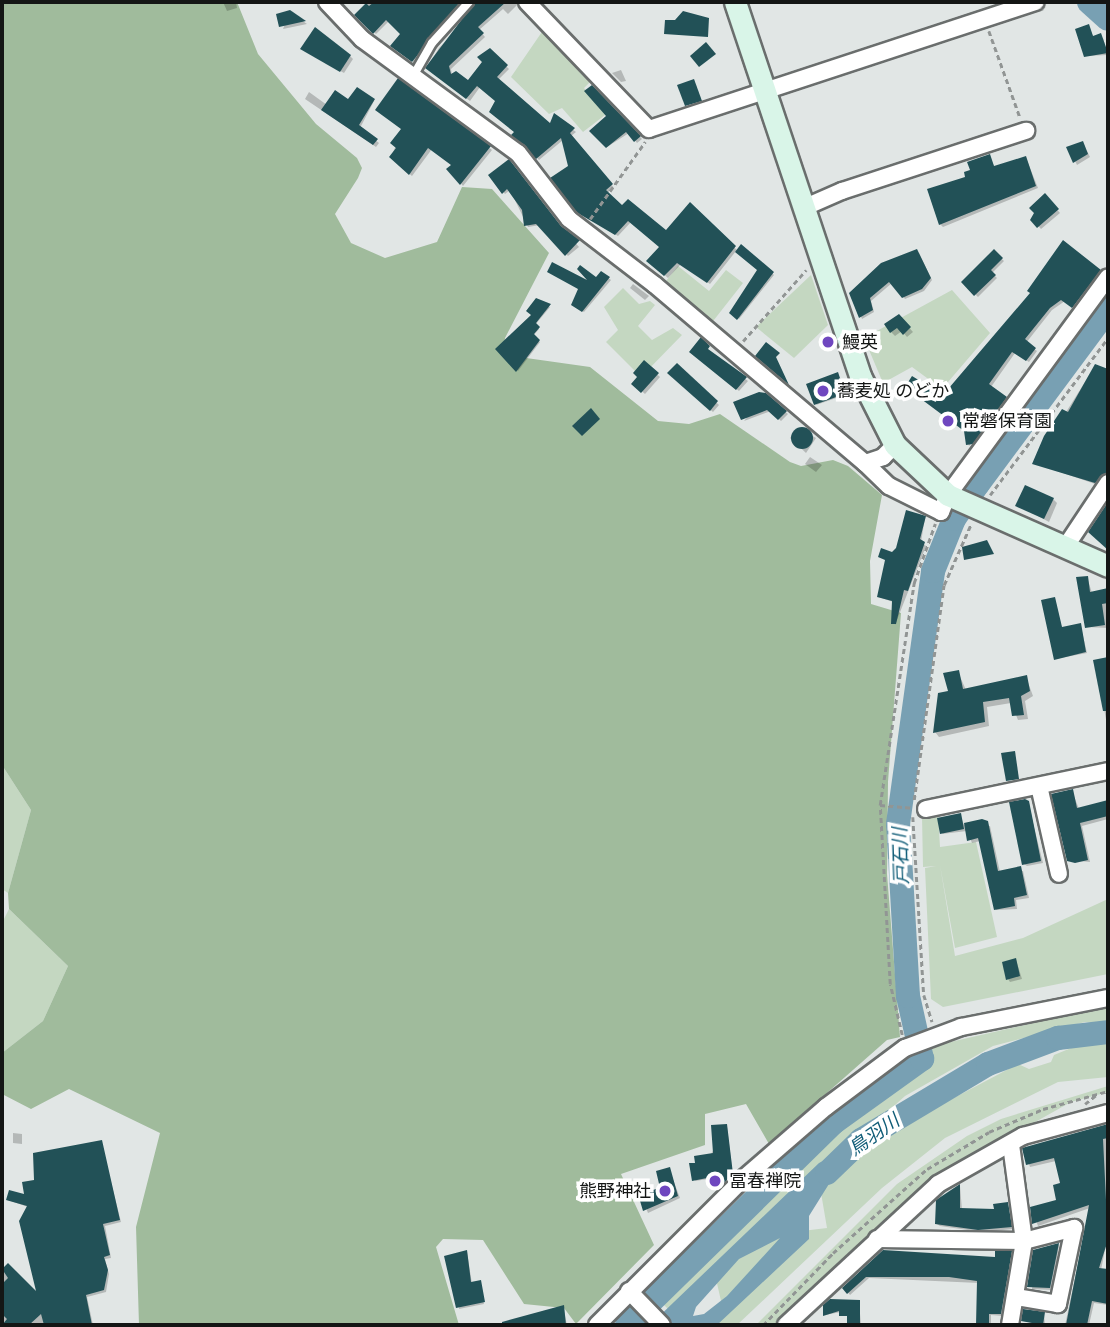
<!DOCTYPE html>
<meta charset="utf-8">
<style>
body{margin:0}
#map{position:relative;width:1110px;height:1327px;overflow:hidden;background:#e1e6e5;font-family:"Roboto Condensed","Noto Sans JP",sans-serif}
div>[style]{position:absolute}
[style*='--x']{left:calc(var(--x)*1px);top:calc(var(--y)*1px);width:calc(var(--w)*1px);rotate:calc(var(--a)*1deg)}
.green>*{inset:0;background:#c4d7c1}
.forest>*{inset:0;background:#a0bb9c}
.water>*{inset:0;background:#78a0b3}
.shadow>*{inset:0;background:#0003}
.river>*{height:24px;margin:-12px;padding:0 12px;transform-origin:12px;border-radius:12px;background:#78a0b3}
.building>*{inset:0;background:#225157}
.round{border-radius:50%}
.path>*{height:2.5px;margin-top:-1.25px;transform-origin:0;background:repeating-linear-gradient(90deg,#919594 0 5px,transparent 0 8.5px)}
.roads{filter:drop-shadow(2px 0 #6a6e6d) drop-shadow(-2px 0 #6a6e6d) drop-shadow(0 2px #6a6e6d) drop-shadow(0 -2px #6a6e6d)}
.lane>*{height:8px;margin:-4px;padding:0 4px;transform-origin:4px;border-radius:4px;background:#fff}
.street>*{height:16px;margin:-8px;padding:0 8px;transform-origin:8px;border-radius:8px;background:#fff}
.secondary>*{height:21px;margin:-10.5px;padding:0 10.5px;transform-origin:10.5px;border-radius:10.5px;background:#d9f5e8}
.dots>*{width:19px;height:19px;translate:-50% -50%;box-sizing:border-box;border:4px solid #fff;border-radius:50%}
span{translate:-50% -50%;white-space:nowrap;text-align:center;line-height:1.15;-webkit-text-stroke:7px #fff;paint-order:stroke}
.poi-label{font-size:18px;color:#141615}
.left{translate:0 -50%;text-align:left}
.right{translate:-100% -50%;text-align:right}
.water-label{font-size:19px;color:#0f5c77;font-style:italic}
.frame{position:absolute;inset:0;border:4px solid #141615;pointer-events:none}
</style>
<div id="map">
<div class="green">
<div style="clip-path:polygon(546px 26px,594px 78px,584px 88px,605px 115px,583px 132px,562px 108px,549px 114px,511px 77px)"></div>
<div style="clip-path:polygon(678px 266px,709px 291px,726px 270px,743px 283px,710px 325px,662px 286px)"></div>
<div style="clip-path:polygon(811px 275px,828px 325px,794px 358px,756px 327px)"></div>
<div style="clip-path:polygon(623px 288px,639px 304px,650px 301px,655px 305px,638px 326px,652px 340px,673px 328px,682px 335px,641px 377px,606px 342px,618px 330px,604px 307px)"></div>
<div style="clip-path:polygon(952px 290px,990px 333px,942px 389px,912px 367px,883px 383px,864px 338px)"></div>
<div style="clip-path:polygon(2px 765px,31px 810px,8px 893px,2px 889px)"></div>
<div style="clip-path:polygon(938px 815px,940px 847px,976px 842px,997px 937px,955px 948px,940px 865px,955px 956px,1023px 938px,1108px 899px,1108px 974px,943px 1007px,931px 999px,925px 868px,936px 866px,923px 867px,922px 816px)"></div>
<div style="clip-path:polygon(9px 909px,68px 966px,43px 1021px,2px 1053px,2px 923px)"></div>
<div style="clip-path:polygon(1108px 1006px,1108px 1024px,1085px 1022px,993px 1046px,905px 1096px,668px 1309px,647px 1288px,811px 1135px,910px 1058px,946px 1043px)"></div>
<div style="clip-path:polygon(1108px 1033px,1108px 1077px,1058px 1082px,945px 1138px,882px 1188px,737px 1325px,717px 1325px,724px 1314px,716px 1279px,743px 1250px,769px 1235px,827px 1228px,820px 1187px,878px 1138px,1018px 1064px,1029px 1069px,1051px 1062px,1054px 1055px)"></div>
<div style="clip-path:polygon(1108px 1086px,1108px 1092px,1071px 1102px,980px 1153px,778px 1325px,756px 1325px,897px 1184px,967px 1136px,1001px 1119px)"></div>
</div>
<div class="forest">
<div style="clip-path:polygon(2px 2px,237px 2px,258px 54px,316px 124px,357px 158px,362px 168px,358px 178px,335px 214px,351px 243px,385px 258px,437px 242px,462px 187px,492px 189px,549px 253px,505px 338px,504px 349px,512px 356px,590px 367px,658px 421px,689px 424px,720px 414px,790px 462px,801px 466px,833px 460px,848px 466px,882px 495px,870px 561px,871px 604px,901px 613px,888px 782px,887px 874px,900px 1037px,887px 1040px,769px 1144px,746px 1104px,705px 1114px,705px 1145px,621px 1174px,654px 1245px,576px 1324px,564px 1308px,524px 1304px,483px 1240px,443px 1239px,436px 1247px,459px 1325px,139px 1325px,136px 1227px,160px 1133px,69px 1089px,31px 1109px,2px 1094px,2px 1053px,43px 1021px,68px 966px,9px 909px,8px 893px,31px 810px,2px 765px)"></div>
</div>
<div class="water">
<div style="clip-path:polygon(evenodd,852px 1147px,809px 1216px,809px 1239px,717px 1325px,650px 1325px,819px 1163px,852px 1147px,780px 1238px,727px 1296px,704px 1314px,693px 1316px,696px 1307px,739px 1259px,780px 1238px)"></div>
</div>
<div class="shadow">
<div style="clip-path:polygon(223px 2px,236px 2px,237px 8px,227px 11px)"></div>
<div style="clip-path:polygon(369px 2px,469px 2px,429px 41px,415px 63px,394px 48px,402px 34px,389px 21px,376px 34px,356px 15px)"></div>
<div style="clip-path:polygon(485px 2px,518px 4px,508px 14px,503px 9px,479px 30px,485px 37px,451px 69px,452px 75px,468px 82px,490px 51px,509px 69px,498px 80px,550px 126px,555px 116px,576px 132px,571px 136px,614px 188px,607px 193px,622px 208px,666px 233px,690px 205px,738px 251px,742px 247px,774px 275px,739px 319px,731px 312px,759px 270px,736px 251px,710px 284px,681px 264px,668px 278px,649px 261px,661px 247px,631px 222px,618px 236px,581px 214px,563px 140px,539px 160px,514px 135px,516px 132px,497px 101px,480px 87px,470px 101px,427px 68px,439px 48px)"></div>
<div style="clip-path:polygon(290px 12px,307px 24px,283px 29px)"></div>
<div style="clip-path:polygon(1088px 26px,1094px 38px,1103px 38px,1108px 55px,1085px 56px)"></div>
<div style="clip-path:polygon(305px 51px,350px 56px,353px 59px,344px 73px)"></div>
<div style="clip-path:polygon(621px 70px,626px 81px,621px 82px,612px 73px)"></div>
<div style="clip-path:polygon(398px 81px,492px 150px,463px 186px,449px 169px,454px 165px,432px 149px,412px 176px,391px 157px,403px 129px)"></div>
<div style="clip-path:polygon(594px 89px,642px 139px,637px 143px,629px 133px,607px 147px,609px 117px)"></div>
<div style="clip-path:polygon(309px 92px,327px 105px,374px 101px,360px 128px,379px 143px,376px 147px,305px 99px)"></div>
<div style="clip-path:polygon(1083px 143px,1090px 157px,1077px 165px,1069px 148px)"></div>
<div style="clip-path:polygon(989px 156px,995px 168px,1026px 158px,1038px 188px,943px 227px,940px 224px,967px 178px)"></div>
<div style="clip-path:polygon(491px 176px,562px 228px,579px 247px,568px 256px,540px 225px,528px 227px,510px 190px,505px 194px)"></div>
<div style="clip-path:polygon(1045px 196px,1060px 213px,1041px 229px,1032px 219px)"></div>
<div style="clip-path:polygon(1064px 242px,1102px 273px,1075px 309px,1065px 301px,1052px 310px,1026px 343px,1037px 351px,1029px 362px,1015px 353px,991px 387px,1008px 401px,969px 446px,965px 431px,943px 397px,1032px 294px)"></div>
<div style="clip-path:polygon(994px 252px,1004px 261px,992px 273px,997px 278px,978px 297px,963px 282px)"></div>
<div style="clip-path:polygon(919px 253px,932px 280px,924px 291px,905px 299px,892px 283px,871px 301px,874px 312px,862px 319px,851px 293px)"></div>
<div style="clip-path:polygon(602px 273px,611px 280px,584px 312px,575px 306px,580px 289px,594px 285px)"></div>
<div style="clip-path:polygon(633px 284px,649px 296px,645px 300px,630px 288px)"></div>
<div style="clip-path:polygon(537px 300px,550px 307px,535px 325px,539px 329px,533px 336px,540px 342px,518px 371px,497px 349px,533px 315px)"></div>
<div style="clip-path:polygon(899px 316px,913px 332px,907px 337px,902px 331px,895px 336px,891px 332px)"></div>
<div style="clip-path:polygon(701px 340px,709px 352px,748px 381px,739px 391px,691px 352px)"></div>
<div style="clip-path:polygon(644px 363px,660px 377px,645px 394px,634px 384px)"></div>
<div style="clip-path:polygon(677px 366px,719px 405px,713px 412px,669px 373px)"></div>
<div style="clip-path:polygon(1095px 366px,1108px 371px,1108px 462px,1098px 485px,1034px 463px)"></div>
<div style="clip-path:polygon(838px 375px,841px 384px,835px 387px,839px 397px,816px 405px)"></div>
<div style="clip-path:polygon(766px 395px,788px 414px,781px 421px,771px 411px,744px 421px)"></div>
<div style="clip-path:polygon(798px 428px,816px 438px,806px 453px,790px 438px)"></div>
<div style="clip-path:polygon(810px 457px,822px 465px,816px 472px,805px 464px)"></div>
<div style="clip-path:polygon(1053px 499px,1057px 503px,1049px 522px,1018px 505px)"></div>
<div style="clip-path:polygon(1108px 505px,1108px 549px,1090px 532px)"></div>
<div style="clip-path:polygon(925px 518px,921px 542px,926px 546px,895px 625px,893px 602px,879px 597px,887px 560px,880px 557px,892px 554px)"></div>
<div style="clip-path:polygon(1087px 577px,1092px 593px,1108px 590px,1108px 628px,1086px 627px)"></div>
<div style="clip-path:polygon(1055px 599px,1062px 629px,1081px 627px,1087px 653px,1055px 659px)"></div>
<div style="clip-path:polygon(1108px 659px,1108px 730px,1095px 661px)"></div>
<div style="clip-path:polygon(958px 672px,966px 690px,1026px 677px,1033px 696px,1025px 701px,1028px 719px,1018px 720px,1011px 703px,987px 707px,989px 726px,939px 737px,935px 732px)"></div>
<div style="clip-path:polygon(1072px 791px,1079px 809px,1108px 801px,1108px 819px,1082px 826px,1090px 862px,1068px 860px)"></div>
<div style="clip-path:polygon(1028px 803px,1043px 863px,1027px 866px,1024px 864px)"></div>
<div style="clip-path:polygon(960px 815px,964px 825px,990px 826px,1000px 872px,1023px 871px,1029px 898px,1016px 900px,1017px 909px,996px 910px,980px 841px,972px 843px,967px 831px,942px 834px)"></div>
<div style="clip-path:polygon(1016px 960px,1022px 979px,1010px 982px,1008px 979px)"></div>
<div style="clip-path:polygon(1108px 1126px,1108px 1235px,1101px 1270px,1108px 1270px,1108px 1305px,1094px 1303px,1089px 1325px,1065px 1325px,1090px 1208px,1038px 1226px,1032px 1209px,1058px 1202px,1062px 1185px,1056px 1161px,1030px 1167px,1024px 1150px)"></div>
<div style="clip-path:polygon(727px 1127px,733px 1176px,723px 1186px,715px 1178px,695px 1181px)"></div>
<div style="clip-path:polygon(13px 1133px,22px 1134px,22px 1144px,13px 1143px)"></div>
<div style="clip-path:polygon(101px 1142px,121px 1222px,105px 1226px,111px 1258px,105px 1259px,109px 1274px,106px 1292px,87px 1297px,93px 1325px,2px 1325px,2px 1272px,8px 1265px,39px 1297px,28px 1207px,8px 1200px,27px 1197px,36px 1182px)"></div>
<div style="clip-path:polygon(669px 1169px,680px 1198px,648px 1213px,641px 1195px,662px 1189px)"></div>
<div style="clip-path:polygon(960px 1186px,962px 1210px,996px 1211px,1007px 1203px,1013px 1229px,982px 1232px,940px 1226px,937px 1224px)"></div>
<div style="clip-path:polygon(1059px 1245px,1053px 1290px,1032px 1289px,1035px 1251px)"></div>
<div style="clip-path:polygon(883px 1251px,997px 1259px,1011px 1253px,1003px 1316px,991px 1315px,991px 1325px,978px 1325px,979px 1283px,869px 1278px,850px 1295px,844px 1288px)"></div>
<div style="clip-path:polygon(467px 1252px,472px 1284px,479px 1283px,484px 1304px,459px 1309px)"></div>
<div style="clip-path:polygon(859px 1302px,861px 1325px,849px 1325px,849px 1317px,841px 1312px,825px 1315px)"></div>
<div style="clip-path:polygon(563px 1307px,567px 1325px,509px 1325px,508px 1322px)"></div>
<div style="clip-path:polygon(1044px 1314px,1045px 1325px,1023px 1321px)"></div>
</div>
<div class="river">
<div style="--x:1089;--y:2;--w:25;--a:42"></div>
<div style="--x:827;--y:1173;--w:47;--a:-44.1"></div>
<div style="--x:861;--y:1140;--w:148;--a:-30.9"></div>
<div style="--x:988;--y:1064;--w:75;--a:-20.4"></div>
<div style="--x:1058;--y:1038;--w:50;--a:-6.8"></div>
<div style="--x:627;--y:1325;--w:289;--a:-44.4"></div>
<div style="--x:833;--y:1123;--w:110;--a:-35.7"></div>
<div style="--x:922;--y:1059;--w:65;--a:-102.5"></div>
<div style="--x:908;--y:996;--w:172;--a:-93.3"></div>
<div style="--x:898;--y:824;--w:255;--a:-82.1"></div>
<div style="--x:933;--y:571;--w:56;--a:-68"></div>
<div style="--x:954;--y:519;--w:42;--a:-55.6"></div>
<div style="--x:978;--y:484;--w:218;--a:-53.4"></div>
</div>
<div class="building">
<div style="clip-path:polygon(374px 2px,460px 2px,412px 62px,390px 46px,400px 34px,386px 20px,373px 34px,354px 15px,366px 3px,369px 6px)"></div>
<div style="clip-path:polygon(475px 2px,506px 2px,478px 27px,484px 33px,449px 66px,451px 74px,456px 71px,468px 80px,482px 62px,477px 57px,490px 48px,508px 65px,497px 77px,550px 123px,554px 113px,575px 128px,570px 133px,613px 184px,606px 190px,622px 205px,628px 199px,666px 230px,690px 202px,736px 246px,707px 283px,677px 263px,664px 276px,646px 261px,659px 247px,628px 221px,615px 235px,576px 212px,550px 178px,568px 166px,561px 138px,536px 159px,511px 135px,514px 132px,489px 112px,495px 101px,477px 86px,466px 99px,425px 68px)"></div>
<div style="clip-path:polygon(290px 10px,306px 21px,279px 27px,276px 14px)"></div>
<div style="clip-path:polygon(683px 11px,709px 18px,708px 37px,664px 34px,665px 20px,675px 20px)"></div>
<div style="clip-path:polygon(1089px 24px,1093px 36px,1101px 33px,1108px 53px,1084px 57px,1075px 29px)"></div>
<div style="clip-path:polygon(315px 27px,351px 55px,340px 72px,300px 49px)"></div>
<div style="clip-path:polygon(706px 42px,716px 54px,699px 67px,690px 56px)"></div>
<div style="clip-path:polygon(398px 78px,491px 146px,460px 185px,446px 169px,451px 165px,428px 148px,409px 175px,389px 157px,396px 148px,390px 143px,401px 129px,375px 110px)"></div>
<div style="clip-path:polygon(694px 79px,702px 101px,685px 106px,677px 85px)"></div>
<div style="clip-path:polygon(592px 85px,641px 136px,634px 142px,626px 132px,606px 148px,589px 131px,606px 116px,584px 91px)"></div>
<div style="clip-path:polygon(357px 87px,375px 99px,359px 125px,378px 139px,373px 145px,321px 110px,335px 90px,348px 99px)"></div>
<div style="clip-path:polygon(1083px 141px,1088px 154px,1073px 163px,1066px 147px)"></div>
<div style="clip-path:polygon(990px 154px,994px 166px,1026px 156px,1036px 186px,939px 225px,927px 189px,965px 177px,964px 172px,970px 170px,967px 162px)"></div>
<div style="clip-path:polygon(509px 159px,561px 226px,580px 240px,565px 256px,536px 224px,524px 226px,522px 210px,507px 189px,502px 194px,488px 175px)"></div>
<div style="clip-path:polygon(1045px 193px,1059px 209px,1037px 228px,1030px 220px,1034px 213px,1029px 208px)"></div>
<div style="clip-path:polygon(1063px 240px,1101px 270px,1072px 308px,1061px 300px,1050px 308px,1025px 339px,1036px 348px,1026px 361px,1012px 352px,989px 384px,1007px 397px,973px 444px,966px 445px,964px 431px,905px 387px,912px 376px,943px 395px,1030px 293px,1027px 291px)"></div>
<div style="clip-path:polygon(741px 244px,774px 272px,737px 320px,729px 313px,757px 270px,735px 252px)"></div>
<div style="clip-path:polygon(917px 249px,931px 278px,922px 289px,902px 298px,889px 282px,870px 298px,873px 310px,859px 318px,849px 293px,881px 263px)"></div>
<div style="clip-path:polygon(994px 249px,1003px 258px,991px 270px,996px 275px,974px 296px,961px 282px)"></div>
<div style="clip-path:polygon(552px 262px,587px 280px,577px 269px,580px 265px,596px 277px,601px 271px,610px 277px,582px 312px,571px 305px,578px 289px,547px 272px)"></div>
<div style="clip-path:polygon(536px 298px,551px 304px,536px 323px,540px 327px,534px 334px,540px 340px,516px 372px,495px 349px,531px 315px,526px 311px)"></div>
<div style="clip-path:polygon(899px 314px,911px 327px,903px 335px,897px 328px,890px 333px,884px 324px)"></div>
<div style="clip-path:polygon(701px 337px,710px 346px,708px 349px,747px 377px,736px 390px,689px 352px)"></div>
<div style="clip-path:polygon(766px 342px,780px 353px,776px 357px,789px 385px,755px 356px)"></div>
<div style="clip-path:polygon(644px 360px,659px 373px,641px 393px,631px 384px,637px 377px,633px 373px)"></div>
<div style="clip-path:polygon(677px 363px,718px 401px,710px 411px,667px 373px)"></div>
<div style="clip-path:polygon(1095px 364px,1108px 369px,1108px 473px,1095px 483px,1032px 464px,1044px 436px,1062px 409px,1068px 412px)"></div>
<div style="clip-path:polygon(838px 372px,842px 384px,835px 386px,839px 396px,814px 405px,806px 384px)"></div>
<div style="clip-path:polygon(759px 392px,766px 393px,787px 411px,778px 420px,767px 410px,741px 420px,733px 402px)"></div>
<div style="clip-path:polygon(591px 408px,600px 419px,582px 436px,572px 426px)"></div>
<div class="round" style="left:791px;top:427px;width:22px;height:22px"></div>
<div style="clip-path:polygon(1025px 485px,1054px 498px,1044px 519px,1015px 506px)"></div>
<div style="clip-path:polygon(1108px 502px,1108px 550px,1088px 532px)"></div>
<div style="clip-path:polygon(906px 510px,926px 516px,920px 539px,925px 542px,908px 591px,904px 590px,896px 624px,891px 624px,892px 601px,877px 597px,885px 560px,878px 557px,881px 548px,892px 552px,896px 548px)"></div>
<div style="clip-path:polygon(987px 540px,994px 554px,964px 560px,962px 547px)"></div>
<div style="clip-path:polygon(1088px 576px,1090px 592px,1108px 588px,1108px 603px,1102px 604px,1105px 625px,1085px 628px,1076px 577px)"></div>
<div style="clip-path:polygon(1055px 597px,1062px 627px,1081px 623px,1086px 652px,1054px 660px,1041px 600px)"></div>
<div style="clip-path:polygon(1108px 657px,1108px 711px,1103px 711px,1093px 660px)"></div>
<div style="clip-path:polygon(959px 670px,963px 689px,1027px 675px,1030px 691px,1021px 696px,1024px 715px,1012px 716px,1009px 698px,983px 702px,985px 722px,933px 733px,938px 693px,948px 691px,943px 673px)"></div>
<div style="clip-path:polygon(1015px 751px,1019px 779px,1006px 781px,1001px 753px)"></div>
<div style="clip-path:polygon(1073px 789px,1077px 808px,1108px 800px,1108px 816px,1080px 823px,1088px 860px,1075px 863px,1067px 861px,1051px 794px)"></div>
<div style="clip-path:polygon(1025px 799px,1029px 801px,1041px 861px,1022px 865px,1009px 802px)"></div>
<div style="clip-path:polygon(961px 813px,964px 829px,940px 834px,937px 818px)"></div>
<div style="clip-path:polygon(982px 819px,988px 821px,998px 871px,1021px 866px,1027px 895px,1014px 898px,1015px 906px,994px 910px,978px 838px,967px 841px,964px 823px)"></div>
<div style="clip-path:polygon(1016px 958px,1020px 976px,1006px 980px,1002px 962px)"></div>
<div style="clip-path:polygon(727px 1124px,733px 1174px,721px 1186px,712px 1177px,692px 1181px,689px 1163px,695px 1163px,694px 1156px,713px 1153px,711px 1125px)"></div>
<div style="clip-path:polygon(1108px 1124px,1108px 1138px,1103px 1139px,1108px 1240px,1099px 1268px,1108px 1269px,1108px 1304px,1092px 1301px,1087px 1325px,1066px 1325px,1089px 1205px,1032px 1224px,1030px 1207px,1056px 1200px,1053px 1185px,1060px 1183px,1054px 1158px,1026px 1165px,1022px 1148px)"></div>
<div style="clip-path:polygon(102px 1140px,120px 1220px,103px 1224px,110px 1255px,104px 1257px,108px 1270px,104px 1290px,86px 1295px,92px 1325px,44px 1325px,41px 1314px,29px 1325px,2px 1325px,7px 1319px,2px 1314px,2px 1284px,8px 1278px,2px 1269px,8px 1263px,36px 1291px,19px 1221px,27px 1206px,6px 1200px,9px 1190px,24px 1194px,22px 1182px,34px 1180px,33px 1153px)"></div>
<div style="clip-path:polygon(670px 1167px,678px 1196px,643px 1211px,638px 1194px,660px 1188px,656px 1171px)"></div>
<div style="clip-path:polygon(960px 1184px,960px 1208px,994px 1209px,993px 1204px,1008px 1202px,1012px 1227px,978px 1230px,935px 1224px,936px 1200px)"></div>
<div style="clip-path:polygon(1059px 1243px,1050px 1288px,1027px 1287px,1033px 1250px)"></div>
<div style="clip-path:polygon(467px 1250px,471px 1282px,481px 1280px,485px 1302px,456px 1308px,444px 1256px)"></div>
<div style="clip-path:polygon(883px 1250px,995px 1257px,995px 1251px,1012px 1251px,1001px 1314px,989px 1314px,989px 1325px,976px 1325px,977px 1281px,949px 1277px,866px 1277px,847px 1294px,842px 1288px)"></div>
<div style="clip-path:polygon(830px 1299px,860px 1300px,860px 1325px,847px 1325px,847px 1316px,839px 1316px,839px 1311px,823px 1316px,823px 1305px)"></div>
<div style="clip-path:polygon(564px 1305px,566px 1325px,502px 1325px,502px 1322px)"></div>
<div style="clip-path:polygon(1023px 1309px,1045px 1312px,1043px 1325px,1021px 1321px)"></div>
</div>
<div class="path">
<div style="--x:989;--y:31;--w:91;--a:70.2"></div>
<div style="--x:590;--y:219;--w:95;--a:-54.5"></div>
<div style="--x:743;--y:341;--w:95;--a:-48.4"></div>
<div style="--x:990;--y:495;--w:196;--a:-53.1"></div>
<div style="--x:914;--y:800;--w:217;--a:-82.1"></div>
<div style="--x:944;--y:585;--w:67;--a:-66.1"></div>
<div style="--x:880;--y:805;--w:32;--a:5"></div>
<div style="--x:913;--y:817;--w:178;--a:86.5"></div>
<div style="--x:924;--y:995;--w:28;--a:73"></div>
<div style="--x:902;--y:1035;--w:52;--a:-103.2"></div>
<div style="--x:890;--y:984;--w:179;--a:-93.2"></div>
<div style="--x:880;--y:805;--w:225;--a:-81.3"></div>
<div style="--x:914;--y:583;--w:63;--a:-70.4"></div>
<div style="--x:1085;--y:1104;--w:14;--a:-39"></div>
<div style="--x:763;--y:1325;--w:100;--a:-45.8"></div>
<div style="--x:833;--y:1253;--w:126;--a:-41.8"></div>
<div style="--x:927;--y:1169;--w:72;--a:-30.8"></div>
<div style="--x:989;--y:1132;--w:59;--a:-23.1"></div>
<div style="--x:1043;--y:1109;--w:67;--a:-15.5"></div>
</div>
<div class="roads">
<div class="lane">
<div style="--x:412;--y:78;--w:40;--a:-60.3"></div>
<div style="--x:432;--y:43;--w:55;--a:-47.9"></div>
</div>
<div class="street">
<div style="--x:327;--y:2;--w:51;--a:46.6"></div>
<div style="--x:362;--y:39;--w:193;--a:36.2"></div>
<div style="--x:518;--y:153;--w:83;--a:52.3"></div>
<div style="--x:569;--y:219;--w:108;--a:37.5"></div>
<div style="--x:655;--y:285;--w:275;--a:40.3"></div>
<div style="--x:865;--y:463;--w:19;--a:-18"></div>
<div style="--x:883;--y:457;--w:17;--a:-45"></div>
<div style="--x:527;--y:2;--w:176;--a:46.2"></div>
<div style="--x:649;--y:129;--w:407;--a:-18.2"></div>
<div style="--x:803;--y:208;--w:43;--a:-23.6"></div>
<div style="--x:842;--y:191;--w:194;--a:-18.1"></div>
<div style="--x:865;--y:463;--w:33;--a:44"></div>
<div style="--x:889;--y:486;--w:58;--a:26.6"></div>
<div style="--x:941;--y:512;--w:18;--a:-68"></div>
<div style="--x:948;--y:495;--w:270;--a:-53.7"></div>
<div style="--x:1066;--y:546;--w:76;--a:-56.3"></div>
<div style="--x:1039;--y:786;--w:90;--a:77.2"></div>
<div style="--x:926;--y:809;--w:186;--a:-11.8"></div>
<div style="--x:877;--y:1239;--w:147;--a:0.8"></div>
<div style="--x:1024;--y:1241;--w:52;--a:-14.6"></div>
<div style="--x:1074;--y:1228;--w:78;--a:101.9"></div>
<div style="--x:1058;--y:1304;--w:43;--a:-170.5"></div>
<div style="--x:629;--y:1291;--w:47;--a:45.9"></div>
<div style="--x:597;--y:1325;--w:208;--a:-45"></div>
<div style="--x:744;--y:1178;--w:108;--a:-40.9"></div>
<div style="--x:826;--y:1107;--w:99;--a:-36.8"></div>
<div style="--x:905;--y:1048;--w:60;--a:-20.6"></div>
<div style="--x:961;--y:1027;--w:150;--a:-11.2"></div>
<div style="--x:786;--y:1325;--w:207;--a:-42.8"></div>
<div style="--x:938;--y:1184;--w:98;--a:-29.5"></div>
<div style="--x:1023;--y:1136;--w:88;--a:-15.1"></div>
<div style="--x:1010;--y:1325;--w:85;--a:-80.5"></div>
<div style="--x:1024;--y:1241;--w:97;--a:-97.7"></div>
</div>
<div class="secondary">
<div style="--x:735;--y:2;--w:394;--a:71.5"></div>
<div style="--x:860;--y:376;--w:77;--a:63.1"></div>
<div style="--x:895;--y:445;--w:73;--a:43.3"></div>
<div style="--x:948;--y:495;--w:175;--a:23.9"></div>
</div>
</div>
<div class="dots">
<div style="left:828px;top:342px;background:#6f47bf"></div>
<div style="left:823px;top:391px;background:#6f47bf"></div>
<div style="left:948px;top:421px;background:#6f47bf"></div>
<div style="left:715px;top:1181px;background:#6f47bf"></div>
<div style="left:665px;top:1191px;background:#6f47bf"></div>
</div>
<div class="poi-label">
<span class="left" style="left:842px;top:342px">鰻英</span>
<span class="left" style="left:837px;top:391px">蕎麦処 のどか</span>
<span class="left" style="left:962px;top:421px">常磐保育園</span>
<span class="left" style="left:729px;top:1181px">冨春禅院</span>
<span class="right" style="left:651px;top:1191px">熊野神社</span>
</div>
<div class="water-label">
<span style="left:901px;top:856px;rotate:-92deg">戸石川</span>
<span style="left:874px;top:1135px;rotate:-35deg">鳥羽川</span>
</div>
<div class="frame"></div>
</div>
